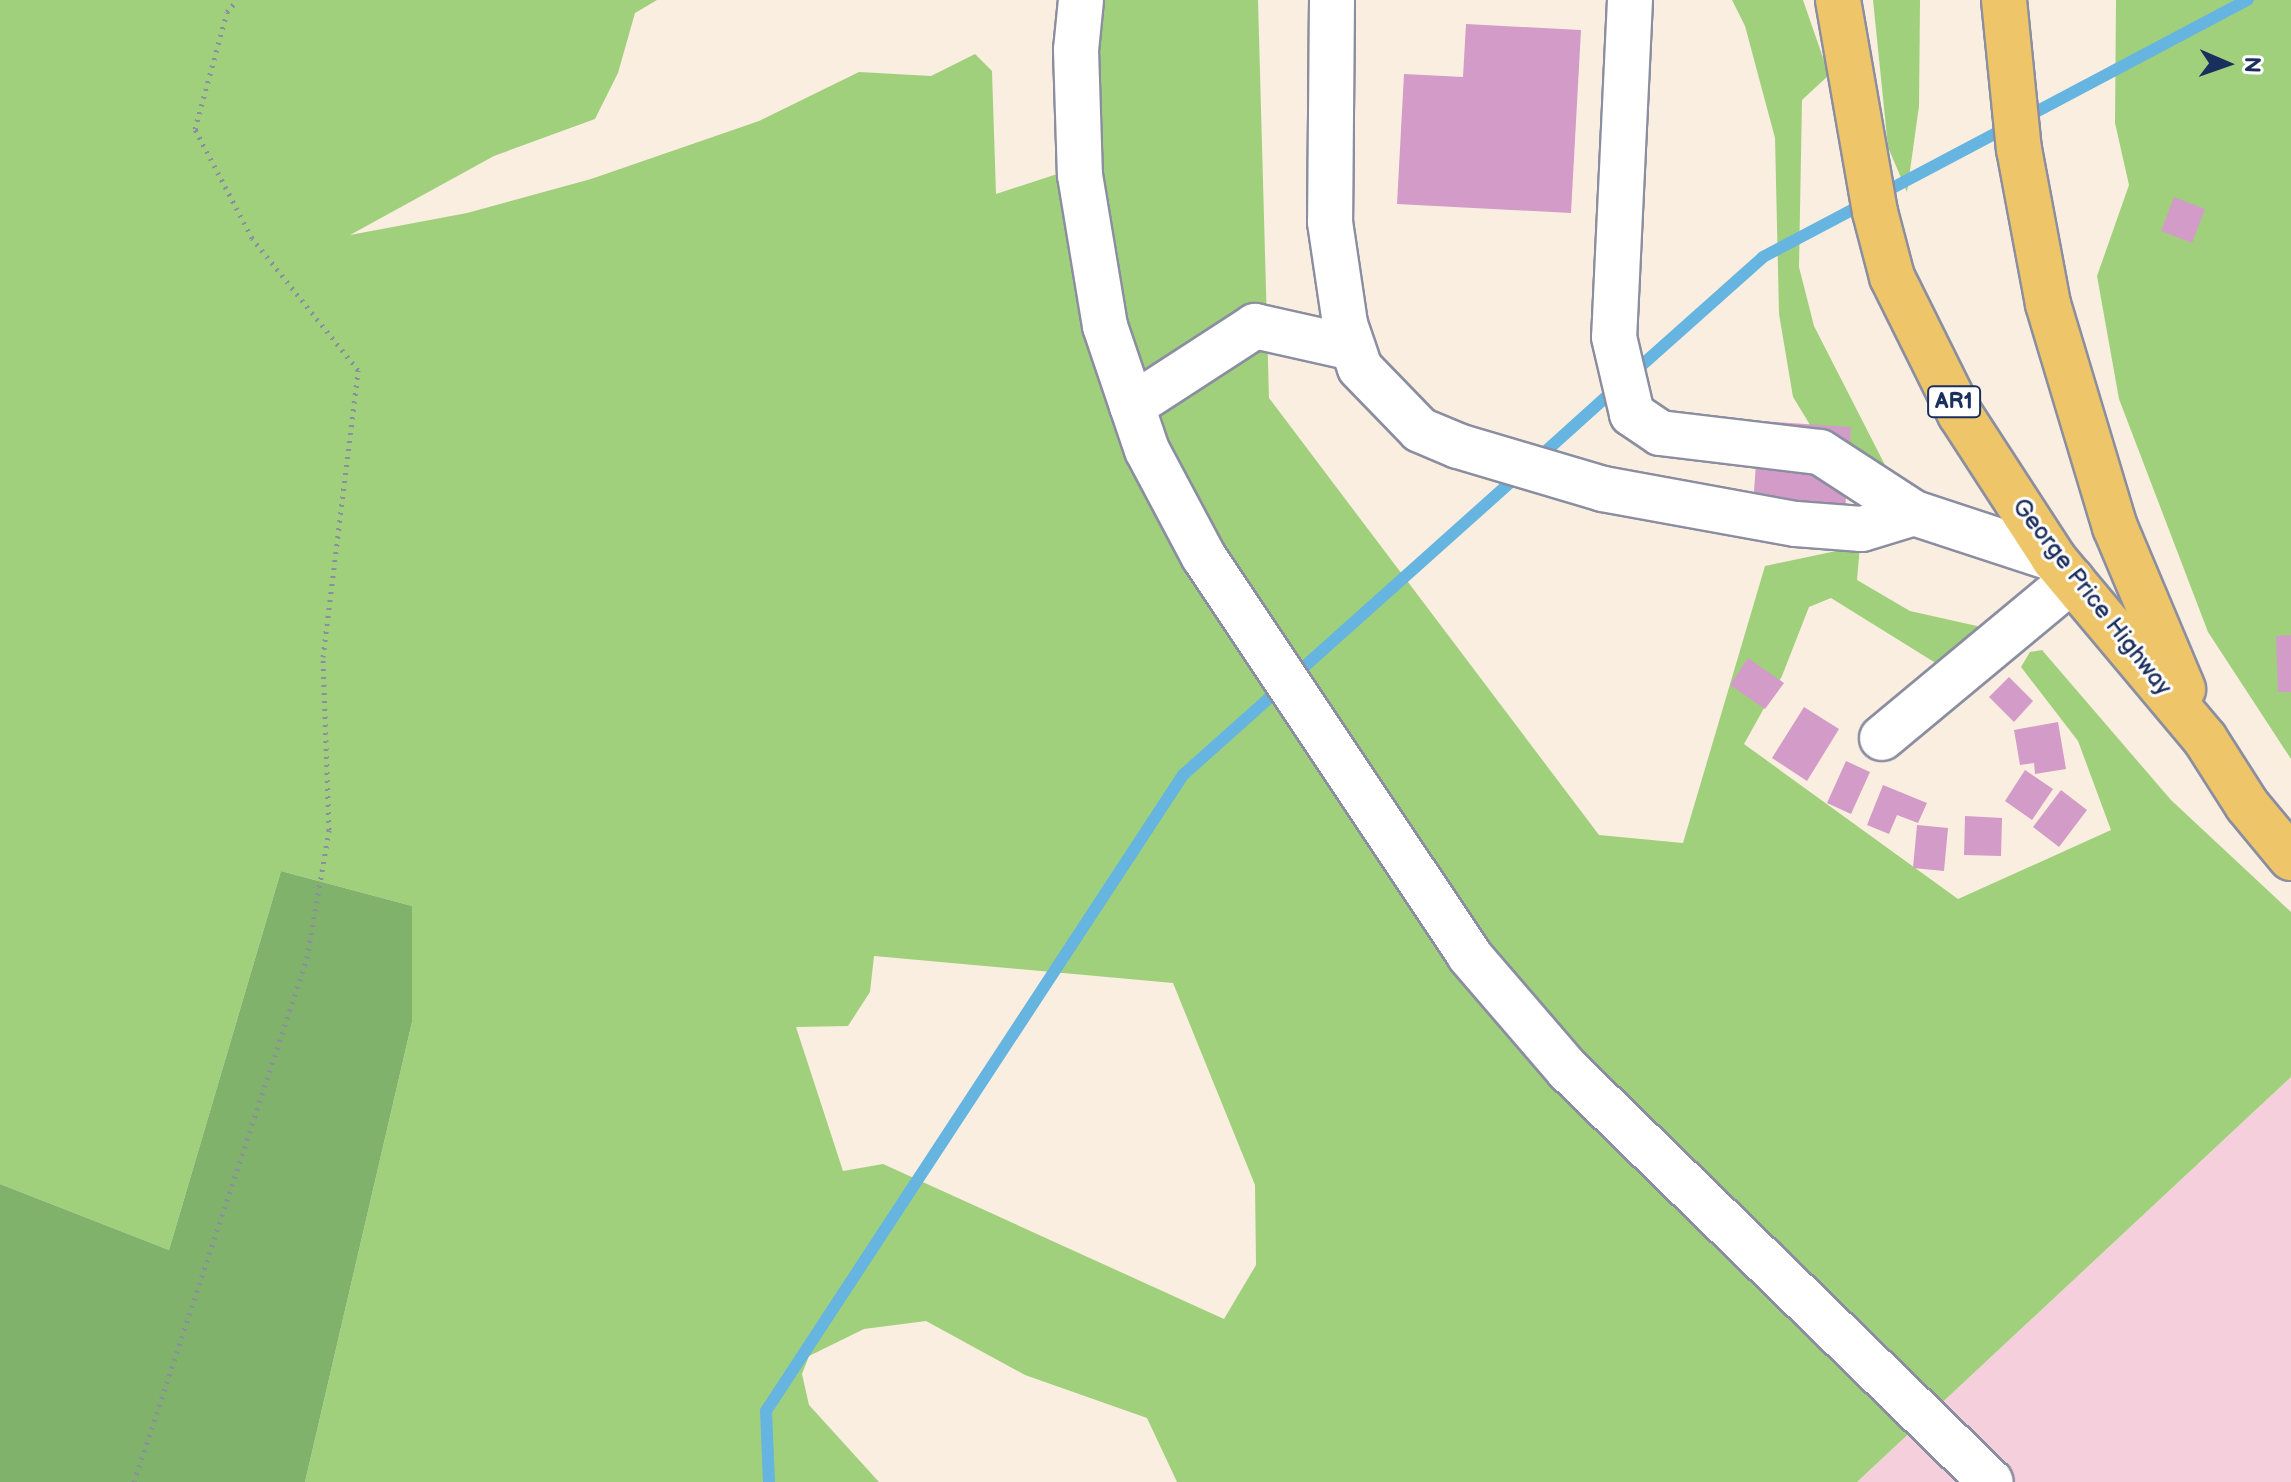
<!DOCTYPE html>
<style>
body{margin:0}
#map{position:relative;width:2291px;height:1482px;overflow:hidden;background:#faeee1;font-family:"Balsamiq Sans",sans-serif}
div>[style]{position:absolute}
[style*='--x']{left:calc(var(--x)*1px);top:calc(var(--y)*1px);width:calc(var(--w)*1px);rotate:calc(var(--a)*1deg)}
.built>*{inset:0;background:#f5cfdb}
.green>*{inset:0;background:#a1d07d}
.forest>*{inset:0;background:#80b26c}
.stream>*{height:12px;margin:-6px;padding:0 6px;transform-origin:6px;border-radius:6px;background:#66b4e0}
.building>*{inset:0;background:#d39bc7}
.path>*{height:5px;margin-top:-2.5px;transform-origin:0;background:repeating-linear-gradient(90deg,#8a8ea0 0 2px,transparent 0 8px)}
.roads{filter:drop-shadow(2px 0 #8a8ea0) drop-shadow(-2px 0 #8a8ea0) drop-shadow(0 2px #8a8ea0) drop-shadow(0 -2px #8a8ea0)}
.minor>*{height:44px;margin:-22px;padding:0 22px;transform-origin:22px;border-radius:22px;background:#fff}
.highway>*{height:44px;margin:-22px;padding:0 22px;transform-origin:22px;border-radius:22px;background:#eec569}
span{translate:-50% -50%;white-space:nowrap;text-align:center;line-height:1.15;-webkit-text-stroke:6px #fff;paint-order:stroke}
.shield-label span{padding:2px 6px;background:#fff;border:2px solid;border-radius:6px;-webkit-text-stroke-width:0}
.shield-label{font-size:22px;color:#1b2f5e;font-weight:700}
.street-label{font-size:24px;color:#1b2f5e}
.north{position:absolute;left:2187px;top:24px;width:80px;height:80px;-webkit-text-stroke:6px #fff;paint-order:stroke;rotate:92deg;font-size:22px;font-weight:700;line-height:32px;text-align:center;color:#1b2f5e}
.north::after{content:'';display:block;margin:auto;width:28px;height:36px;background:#1b2f5e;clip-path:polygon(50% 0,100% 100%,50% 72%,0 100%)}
</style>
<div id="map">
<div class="built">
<div style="clip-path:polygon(2291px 1077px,2291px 1482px,1857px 1482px)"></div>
</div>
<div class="green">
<div style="clip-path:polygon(evenodd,0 0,657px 0,635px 13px,618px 73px,595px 119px,494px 156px,350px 235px,467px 213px,591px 179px,759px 121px,859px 72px,931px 76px,975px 54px,992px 71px,996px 194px,1103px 159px,1079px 79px,1082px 0,1258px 0,1269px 398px,1599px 835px,1683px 843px,1765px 566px,1860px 546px,1857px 580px,1910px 611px,1977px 626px,1989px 637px,1968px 665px,1934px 662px,1831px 598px,1809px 607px,1782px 676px,1744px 744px,1958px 899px,2111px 830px,2078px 741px,2021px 667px,2030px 652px,2042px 650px,2171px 800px,2291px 912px,2291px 1077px,1857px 1482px,1177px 1482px,1147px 1418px,1025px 1375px,926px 1321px,864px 1329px,809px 1356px,802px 1374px,809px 1405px,879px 1482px,305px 1482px,412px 1022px,412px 906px,281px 871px,169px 1250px,0 1184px,0 0,874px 956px,1173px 983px,1255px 1185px,1256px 1265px,1224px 1319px,883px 1164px,843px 1171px,796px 1027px,848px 1026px,870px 992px,874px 956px)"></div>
<div style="clip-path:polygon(1732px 0,1803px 0,1829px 75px,1802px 100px,1799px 267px,1814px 326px,1886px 467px,1884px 477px,1815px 433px,1793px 397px,1779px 314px,1775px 138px,1745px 26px)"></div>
<div style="clip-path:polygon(1873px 0,1920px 0,1919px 106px,1907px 192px,1888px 147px)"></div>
<div style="clip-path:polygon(2116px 0,2291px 0,2291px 759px,2208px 632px,2119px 399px,2097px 276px,2129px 185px,2115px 123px)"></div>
</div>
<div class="forest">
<div style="clip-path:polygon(281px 871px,412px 906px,412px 1022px,305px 1482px,0 1482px,0 1184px,169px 1250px)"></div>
</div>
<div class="stream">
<div style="--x:1881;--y:194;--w:415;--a:-27.9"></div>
<div style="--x:1633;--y:373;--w:174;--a:-41.7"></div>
<div style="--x:1763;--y:257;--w:115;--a:-27.9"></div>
<div style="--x:1535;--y:461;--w:109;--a:-42"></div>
<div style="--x:769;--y:1482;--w:71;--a:-92.4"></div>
<div style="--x:766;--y:1411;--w:761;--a:-56.75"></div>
<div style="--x:1183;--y:775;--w:453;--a:-41.8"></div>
</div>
<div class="building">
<div style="clip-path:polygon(1466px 24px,1581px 30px,1571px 213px,1397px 204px,1404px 74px,1463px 77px)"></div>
<div style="clip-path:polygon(2174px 197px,2205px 209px,2192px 243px,2161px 231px)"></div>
<div style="clip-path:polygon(1759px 421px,1851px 427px,1843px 540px,1751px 534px)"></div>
<div style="clip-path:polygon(2291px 635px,2291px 692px,2278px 692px,2276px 636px)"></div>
<div style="clip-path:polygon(1748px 658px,1784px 683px,1765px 709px,1730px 685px)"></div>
<div style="clip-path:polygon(2009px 677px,2033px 701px,2014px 722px,1989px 697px)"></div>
<div style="clip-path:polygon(1804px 707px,1839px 729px,1807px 781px,1772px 758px)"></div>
<div style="clip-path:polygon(2058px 722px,2066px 769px,2035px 774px,2034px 763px,2020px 765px,2014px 730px)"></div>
<div style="clip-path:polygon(1846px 761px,1870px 772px,1851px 814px,1827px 803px)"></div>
<div style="clip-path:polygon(2025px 770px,2053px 789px,2032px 820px,2005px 801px)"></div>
<div style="clip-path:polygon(1883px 785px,1927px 803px,1918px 823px,1897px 815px,1889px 834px,1867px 825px)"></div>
<div style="clip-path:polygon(2061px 790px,2087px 810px,2059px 847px,2033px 827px)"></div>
<div style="clip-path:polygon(1965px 816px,2002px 818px,2001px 856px,1964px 855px)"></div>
<div style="clip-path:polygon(1917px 825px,1948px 828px,1944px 871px,1913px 868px)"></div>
</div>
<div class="path">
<div style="--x:134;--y:1482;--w:552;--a:-71.73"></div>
<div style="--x:307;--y:958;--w:130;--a:-80.2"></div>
<div style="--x:329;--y:830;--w:173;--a:-92"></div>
<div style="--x:323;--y:657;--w:289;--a:-83"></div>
<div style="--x:358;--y:370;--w:169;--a:-128.8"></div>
<div style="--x:252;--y:238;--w:123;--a:-117.6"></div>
<div style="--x:195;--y:129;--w:121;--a:-74.7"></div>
<div style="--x:227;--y:12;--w:16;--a:-50"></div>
</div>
<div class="roads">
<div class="minor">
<div style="--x:1081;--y:0;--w:50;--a:95.7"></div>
<div style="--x:1076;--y:50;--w:125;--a:88.2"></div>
<div style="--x:1080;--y:175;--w:153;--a:80.6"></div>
<div style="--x:1105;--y:326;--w:131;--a:71.3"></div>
<div style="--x:1147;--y:450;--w:121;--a:62"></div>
<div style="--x:1204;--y:557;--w:478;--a:56.3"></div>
<div style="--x:1469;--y:955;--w:152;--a:49.3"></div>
<div style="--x:1568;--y:1070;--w:590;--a:44.25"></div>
<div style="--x:1332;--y:0;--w:222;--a:90.5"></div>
<div style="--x:1330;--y:222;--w:103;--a:81.6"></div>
<div style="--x:1345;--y:324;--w:46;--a:71.2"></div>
<div style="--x:1360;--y:368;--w:86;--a:45.9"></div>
<div style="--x:1420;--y:430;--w:41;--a:22.8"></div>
<div style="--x:1458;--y:446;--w:151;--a:16.5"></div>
<div style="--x:1603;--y:489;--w:196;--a:10.3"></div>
<div style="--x:1796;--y:524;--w:66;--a:4.3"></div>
<div style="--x:1862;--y:529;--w:54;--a:-17.1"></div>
<div style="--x:1914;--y:513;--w:147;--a:18.2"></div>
<div style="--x:1630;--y:0;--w:337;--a:92.7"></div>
<div style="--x:1614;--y:337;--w:79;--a:76.8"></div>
<div style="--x:1632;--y:414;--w:34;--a:34"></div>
<div style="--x:1660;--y:433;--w:161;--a:6.8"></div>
<div style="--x:1820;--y:452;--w:112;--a:33"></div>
<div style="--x:1132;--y:406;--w:147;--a:-33"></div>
<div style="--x:1255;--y:326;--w:100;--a:12.7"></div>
<div style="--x:1882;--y:738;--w:247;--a:-39.7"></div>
</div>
<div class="highway">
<div style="--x:1838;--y:0;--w:215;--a:80.1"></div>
<div style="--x:1875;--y:212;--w:67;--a:75.3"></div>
<div style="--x:1892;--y:277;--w:153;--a:63.6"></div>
<div style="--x:1960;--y:414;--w:173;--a:57"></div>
<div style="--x:2054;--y:559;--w:235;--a:50"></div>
<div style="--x:2205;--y:739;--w:78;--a:57.5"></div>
<div style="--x:2247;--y:805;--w:69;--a:50.3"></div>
<div style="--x:2004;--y:0;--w:150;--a:84.3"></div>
<div style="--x:2019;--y:149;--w:158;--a:79.4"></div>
<div style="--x:2048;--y:304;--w:233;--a:73.3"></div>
<div style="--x:2115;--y:527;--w:176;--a:67.2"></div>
</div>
</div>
<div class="shield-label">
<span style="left:1954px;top:402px">AR1</span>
</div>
<div class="street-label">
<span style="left:2092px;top:597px;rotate:52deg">George Price Highway</span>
</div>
<div class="north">N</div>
</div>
